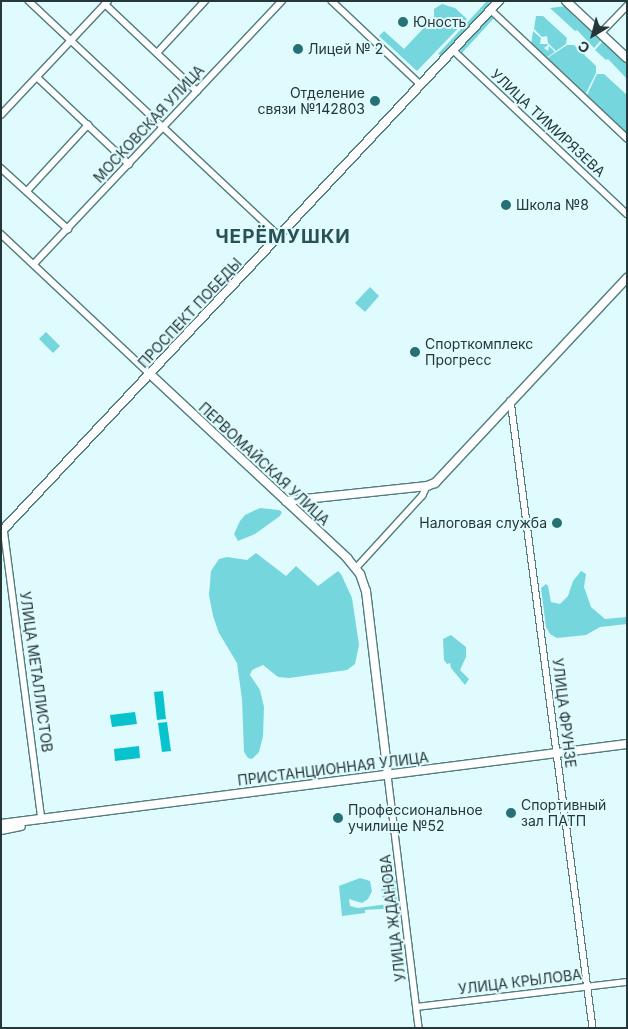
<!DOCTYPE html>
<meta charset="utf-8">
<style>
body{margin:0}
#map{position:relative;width:628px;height:1029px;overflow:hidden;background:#e0fbfd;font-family:Inter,sans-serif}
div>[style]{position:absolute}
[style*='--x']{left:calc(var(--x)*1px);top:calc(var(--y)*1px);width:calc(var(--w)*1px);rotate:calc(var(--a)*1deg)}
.green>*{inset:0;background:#75d6dd}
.water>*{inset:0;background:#08c3cd}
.roads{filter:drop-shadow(1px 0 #527c7e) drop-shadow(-1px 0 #527c7e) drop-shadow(0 1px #527c7e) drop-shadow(0 -1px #527c7e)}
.minor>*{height:5.5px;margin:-2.75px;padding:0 2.75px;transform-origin:2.75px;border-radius:2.75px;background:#fff}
.major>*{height:8px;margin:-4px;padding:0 4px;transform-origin:4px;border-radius:4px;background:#fff}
.dots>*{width:14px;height:14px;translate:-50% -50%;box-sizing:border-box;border:2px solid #e0fbfd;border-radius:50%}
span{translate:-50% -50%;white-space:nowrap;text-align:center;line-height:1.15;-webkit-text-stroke:4px #e0fbfd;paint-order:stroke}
.poi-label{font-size:14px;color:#253738}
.left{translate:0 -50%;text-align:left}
.right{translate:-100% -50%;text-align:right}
.street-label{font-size:14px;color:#253738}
.district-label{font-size:19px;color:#285255;font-weight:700;letter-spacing:1px}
.frame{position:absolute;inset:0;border:2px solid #253738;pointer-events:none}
.north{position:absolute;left:568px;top:10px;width:50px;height:50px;-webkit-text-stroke:4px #e0fbfd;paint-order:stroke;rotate:217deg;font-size:14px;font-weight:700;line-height:20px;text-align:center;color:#253738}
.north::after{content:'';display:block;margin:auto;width:18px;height:22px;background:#253738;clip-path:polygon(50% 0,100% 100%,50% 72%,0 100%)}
</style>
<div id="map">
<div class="green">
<div style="clip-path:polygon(487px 1px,491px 4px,442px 56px,438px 54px)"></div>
<div style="clip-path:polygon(442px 4px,455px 8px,467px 19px,417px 71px,379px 36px,384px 31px,404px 49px,434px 17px,434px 9px)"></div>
<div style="clip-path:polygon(566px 6px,576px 18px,602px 39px,594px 48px,577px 30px,575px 31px,550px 8px)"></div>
<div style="clip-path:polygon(492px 15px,495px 17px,461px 54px,461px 47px)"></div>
<div style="clip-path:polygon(536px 16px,543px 16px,567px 38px,566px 44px,556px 51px,548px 43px,547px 36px,542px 37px,534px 29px)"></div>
<div style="clip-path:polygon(533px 31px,541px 38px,540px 44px,547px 44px,548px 45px,544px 48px,548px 51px,549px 46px,555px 52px,546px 58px,531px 45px)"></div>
<div style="clip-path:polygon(603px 41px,627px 63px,627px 79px,608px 59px,606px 60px,595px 50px)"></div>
<div style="clip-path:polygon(567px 45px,574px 45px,596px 66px,596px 73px,585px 95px,546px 59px)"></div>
<div style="clip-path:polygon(597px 74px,604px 74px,627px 95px,627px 135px,586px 97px)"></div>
<div style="clip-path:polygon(370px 287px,379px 296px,365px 312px,355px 303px)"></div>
<div style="clip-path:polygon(46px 332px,60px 346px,53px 353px,39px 339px)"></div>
<div style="clip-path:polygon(260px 508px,279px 510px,282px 512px,280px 516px,255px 534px,238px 541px,234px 534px,240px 521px,245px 515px)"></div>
<div style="clip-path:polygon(256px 553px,286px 576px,296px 566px,318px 586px,338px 571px,341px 574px,352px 598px,359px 645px,355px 664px,347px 670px,289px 678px,278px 677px,263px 665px,252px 670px,250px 675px,260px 690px,264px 707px,263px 736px,259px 752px,252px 759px,248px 758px,244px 752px,242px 699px,237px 663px,219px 633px,213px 616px,209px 595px,211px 571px,219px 559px,227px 557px,247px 560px)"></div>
<div style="clip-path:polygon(581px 571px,586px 574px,584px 587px,591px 607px,605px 619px,627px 617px,627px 624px,600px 627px,586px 635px,557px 638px,550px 634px,546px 627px,541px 588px,546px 584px,548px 586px,551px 602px,560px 604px,568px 596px,573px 581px)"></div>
<div style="clip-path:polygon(451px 635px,466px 647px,466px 657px,460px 670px,469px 679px,465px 685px,451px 668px,450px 663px,447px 664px,444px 660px,443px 639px)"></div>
<div style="clip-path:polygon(360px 878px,370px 881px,372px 891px,368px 899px,362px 903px,349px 899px,350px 906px,358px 908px,388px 904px,388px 901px,383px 899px,381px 888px,383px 880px,387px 878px,394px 879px,396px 882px,397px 908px,365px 910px,365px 913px,342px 916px,339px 886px)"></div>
</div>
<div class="water">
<div style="clip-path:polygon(163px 691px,166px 719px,157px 720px,154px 692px)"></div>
<div style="clip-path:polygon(135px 712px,137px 724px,112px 727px,110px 715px)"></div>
<div style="clip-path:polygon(167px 722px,171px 751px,162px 752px,158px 723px)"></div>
<div style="clip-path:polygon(139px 746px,140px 758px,115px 761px,114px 749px)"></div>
</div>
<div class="roads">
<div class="minor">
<div style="--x:29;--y:1;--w:343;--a:43.2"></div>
<div style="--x:332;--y:1;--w:122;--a:43.3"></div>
<div style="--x:105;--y:4;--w:127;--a:43.4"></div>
<div style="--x:491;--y:10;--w:187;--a:43.3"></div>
<div style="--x:600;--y:34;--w:39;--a:-46"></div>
<div style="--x:453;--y:50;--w:239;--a:43.3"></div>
<div style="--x:157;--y:53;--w:71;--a:-47.3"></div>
<div style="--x:37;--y:77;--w:127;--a:43.4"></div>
<div style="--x:1;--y:115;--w:156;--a:-46.8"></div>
<div style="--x:1;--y:168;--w:91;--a:42.3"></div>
<div style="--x:27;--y:191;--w:90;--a:-47.3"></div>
<div style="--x:1;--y:234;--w:204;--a:43.2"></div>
<div style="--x:34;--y:264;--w:361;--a:-46.7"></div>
<div style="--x:511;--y:401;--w:632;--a:82.55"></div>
<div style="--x:4;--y:528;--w:294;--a:82.6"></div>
<div style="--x:356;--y:568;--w:98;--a:-47.5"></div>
<div style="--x:422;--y:496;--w:11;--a:-63"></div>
<div style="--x:388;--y:775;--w:255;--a:83"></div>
<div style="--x:417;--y:1007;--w:211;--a:-6.8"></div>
</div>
<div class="major">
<div style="--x:566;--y:1;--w:83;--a:43.1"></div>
<div style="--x:150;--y:374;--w:270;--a:43"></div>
<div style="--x:347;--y:558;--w:21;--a:51"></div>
<div style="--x:360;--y:574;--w:18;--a:71"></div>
<div style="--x:366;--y:591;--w:185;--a:83.2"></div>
<div style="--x:286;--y:501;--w:142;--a:-6.1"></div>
<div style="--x:427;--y:486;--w:9;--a:-21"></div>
<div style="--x:435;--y:483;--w:281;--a:-46.9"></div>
<div style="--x:1;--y:532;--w:728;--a:-46.84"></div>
<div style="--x:1;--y:824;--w:631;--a:-7.28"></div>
<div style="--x:1;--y:830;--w:20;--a:-11"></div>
</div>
</div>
<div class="dots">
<div style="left:403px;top:22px;background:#267176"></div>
<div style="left:298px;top:49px;background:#267176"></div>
<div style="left:375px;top:101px;background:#267176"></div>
<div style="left:506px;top:205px;background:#267176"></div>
<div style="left:415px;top:352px;background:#267176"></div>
<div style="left:557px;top:523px;background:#267176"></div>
<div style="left:511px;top:813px;background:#267176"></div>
<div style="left:338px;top:818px;background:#267176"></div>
</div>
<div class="poi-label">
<span class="left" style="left:413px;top:22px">Юность</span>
<span class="left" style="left:308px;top:49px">Лицей № 2</span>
<span class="right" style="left:365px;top:101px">Отделение<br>связи №142803</span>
<span class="left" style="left:516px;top:205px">Школа №8</span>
<span class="left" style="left:425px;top:352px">Спорткомплекс<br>Прогресс</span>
<span class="right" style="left:547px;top:523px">Налоговая служба</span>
<span class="left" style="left:521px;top:813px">Спортивный<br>зал ПАТП</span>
<span class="left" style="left:348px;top:818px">Профессиональное<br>училище №52</span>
</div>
<div class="street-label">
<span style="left:548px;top:123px;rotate:43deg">УЛИЦА ТИМИРЯЗЕВА</span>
<span style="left:149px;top:124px;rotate:-47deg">МОСКОВСКАЯ УЛИЦА</span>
<span style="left:190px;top:313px;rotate:-47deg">ПРОСПЕКТ ПОБЕДЫ</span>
<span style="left:264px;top:464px;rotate:43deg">ПЕРВОМАЙСКАЯ УЛИЦА</span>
<span style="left:36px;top:672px;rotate:82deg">УЛИЦА МЕТАЛЛИСТОВ</span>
<span style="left:564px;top:713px;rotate:83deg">УЛИЦА ФРУНЗЕ</span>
<span style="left:333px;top:769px;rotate:-7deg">ПРИСТАНЦИОННАЯ УЛИЦА</span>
<span style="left:393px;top:918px;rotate:-97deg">УЛИЦА ЖДАНОВА</span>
<span style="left:520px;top:982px;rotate:-7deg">УЛИЦА КРЫЛОВА</span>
</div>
<div class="district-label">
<span style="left:283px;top:237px">ЧЕРЁМУШКИ</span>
</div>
<div class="frame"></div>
<div class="north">С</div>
</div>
